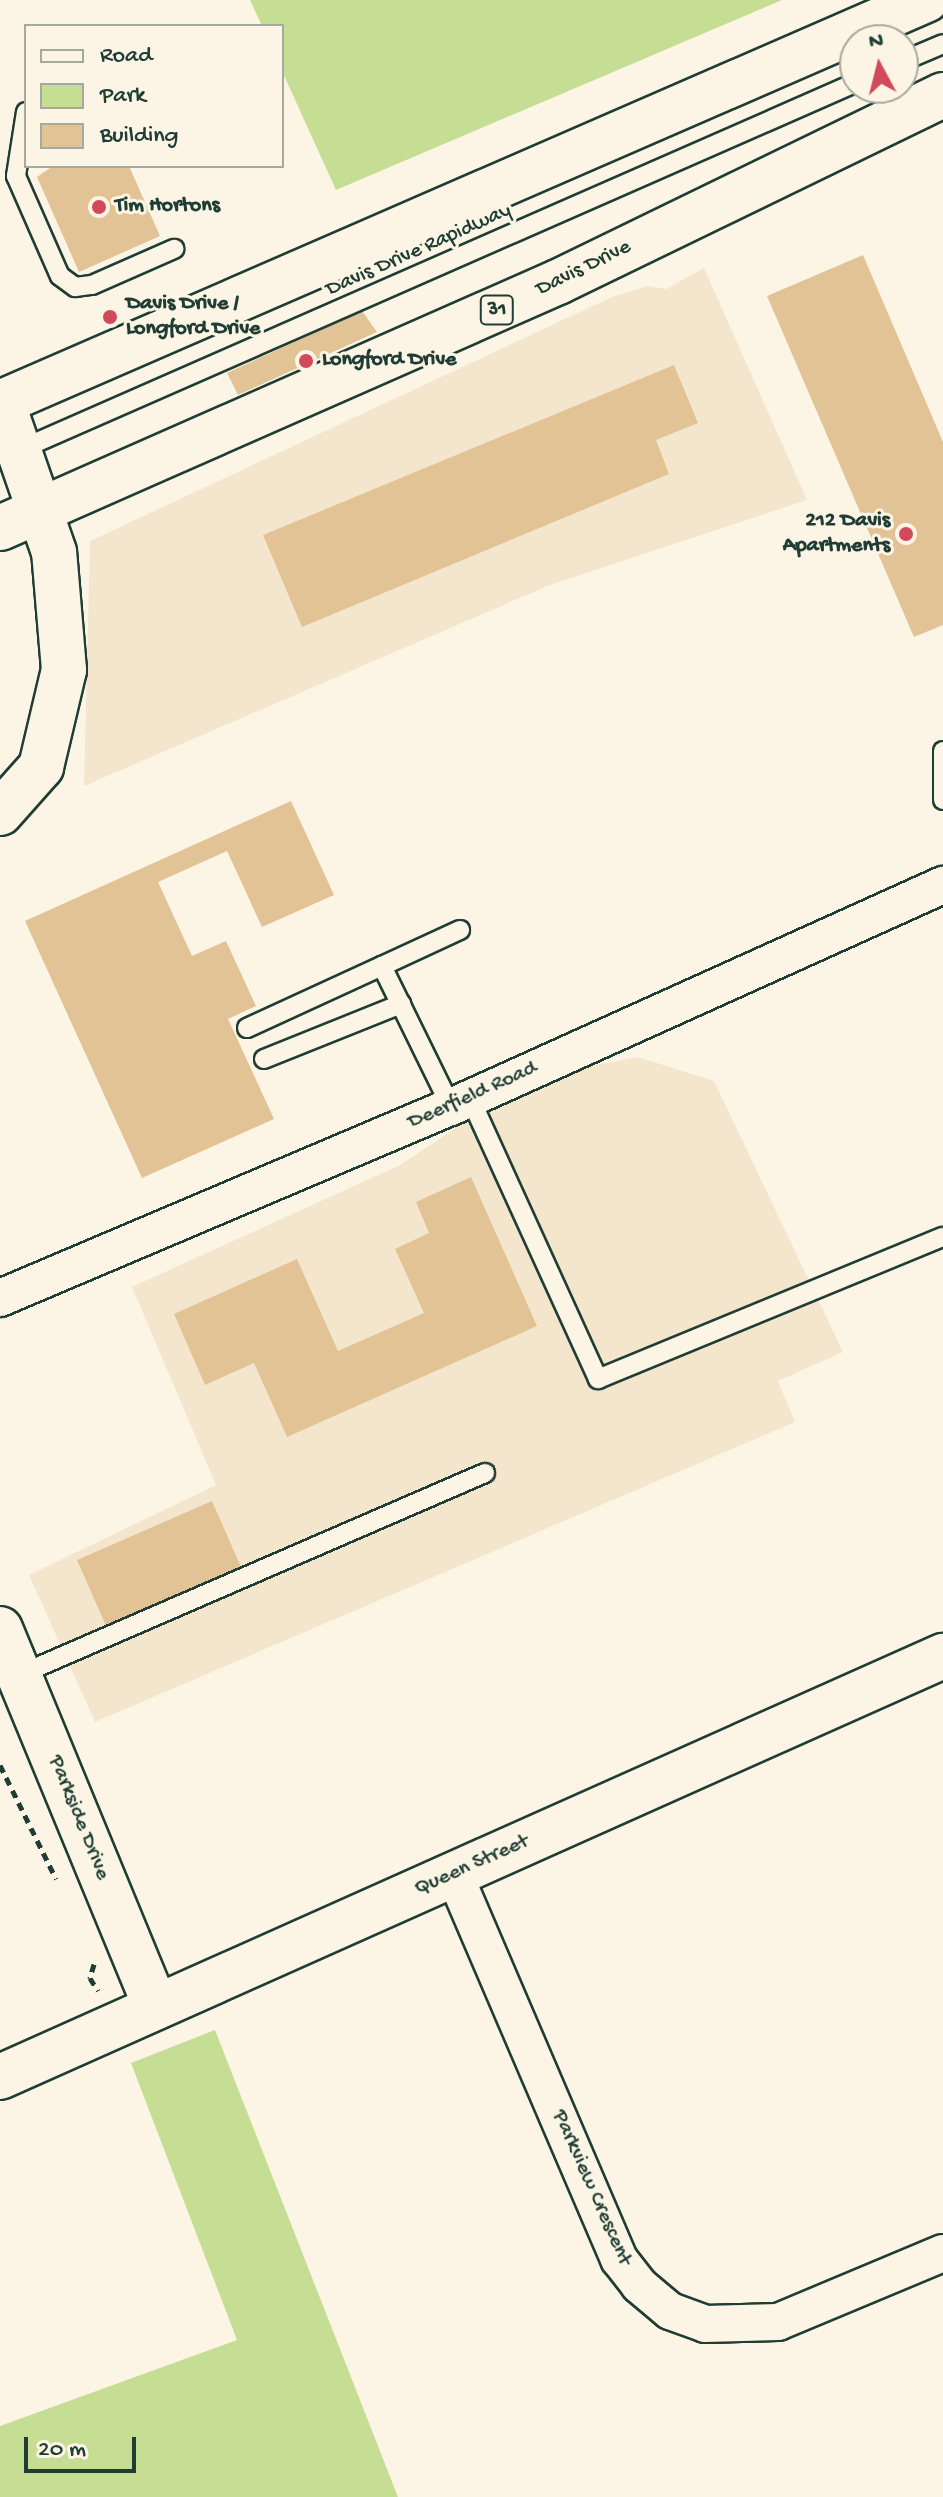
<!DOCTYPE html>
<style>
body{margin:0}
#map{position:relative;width:943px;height:2497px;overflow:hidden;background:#fcf5e5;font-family:"Gochi Hand",sans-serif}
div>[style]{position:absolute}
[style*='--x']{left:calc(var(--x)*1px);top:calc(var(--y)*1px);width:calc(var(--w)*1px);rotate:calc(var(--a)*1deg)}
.built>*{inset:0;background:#f4e6cd}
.green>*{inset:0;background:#c6de94}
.building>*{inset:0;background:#e2c395}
.path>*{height:5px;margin-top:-2.5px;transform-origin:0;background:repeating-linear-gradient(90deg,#1f3d34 0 8px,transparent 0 14px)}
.roads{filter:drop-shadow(2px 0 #1f3d34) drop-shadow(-2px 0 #1f3d34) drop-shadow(0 2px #1f3d34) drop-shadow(0 -2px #1f3d34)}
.service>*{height:18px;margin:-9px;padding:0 9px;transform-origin:9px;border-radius:9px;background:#fcf5e5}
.minor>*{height:36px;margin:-18px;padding:0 18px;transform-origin:18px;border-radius:18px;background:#fcf5e5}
.tertiary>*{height:44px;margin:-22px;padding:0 22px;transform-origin:22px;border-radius:22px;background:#fcf5e5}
.secondary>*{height:44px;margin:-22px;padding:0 22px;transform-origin:22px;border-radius:22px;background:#fcf5e5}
.primary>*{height:44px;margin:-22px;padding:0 22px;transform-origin:22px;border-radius:22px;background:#fcf5e5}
.dots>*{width:22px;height:22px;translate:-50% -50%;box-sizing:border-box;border:4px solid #fcf5e5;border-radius:50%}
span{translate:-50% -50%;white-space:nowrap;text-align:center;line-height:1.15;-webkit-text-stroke:6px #fcf5e5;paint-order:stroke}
.shield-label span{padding:2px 6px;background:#fcf5e5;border:2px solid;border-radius:6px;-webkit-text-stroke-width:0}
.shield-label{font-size:20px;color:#1f3d34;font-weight:700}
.poi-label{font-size:22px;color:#1f3d34;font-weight:700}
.left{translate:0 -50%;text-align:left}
.right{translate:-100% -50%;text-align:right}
.street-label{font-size:22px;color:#1f3d34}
.legend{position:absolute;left:24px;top:24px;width:260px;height:144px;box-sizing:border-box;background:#fcf5e5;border:2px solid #a4ab9e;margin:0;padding:10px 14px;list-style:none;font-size:24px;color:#1f3d34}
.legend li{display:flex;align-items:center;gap:16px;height:40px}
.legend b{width:40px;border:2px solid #a4ab9e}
.north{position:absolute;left:839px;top:24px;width:80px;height:80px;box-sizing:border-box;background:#fcf5e5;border:2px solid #a4ab9e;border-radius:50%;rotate:353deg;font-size:22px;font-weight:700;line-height:32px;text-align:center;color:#1f3d34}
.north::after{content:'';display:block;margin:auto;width:28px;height:36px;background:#d1495b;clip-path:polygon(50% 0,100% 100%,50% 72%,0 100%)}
.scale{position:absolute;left:24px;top:2437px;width:112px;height:36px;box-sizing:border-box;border:4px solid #1f3d34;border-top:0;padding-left:10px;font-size:24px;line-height:28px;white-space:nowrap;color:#1f3d34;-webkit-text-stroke:6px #fcf5e5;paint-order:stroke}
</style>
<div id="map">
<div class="built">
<div style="clip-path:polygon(704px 268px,807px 500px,550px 585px,84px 786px,90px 541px,612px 297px,648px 286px,666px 289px)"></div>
<div style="clip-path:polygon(638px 1057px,714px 1081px,843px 1352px,778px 1381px,795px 1422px,95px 1722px,29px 1575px,216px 1485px,132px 1287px,400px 1165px,535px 1076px)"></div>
</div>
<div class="green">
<div style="clip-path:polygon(250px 0,782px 0,336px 190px,282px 71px,282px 26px,262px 26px)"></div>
<div style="clip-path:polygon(215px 2030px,398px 2497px,0 2497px,0 2426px,237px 2340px,131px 2063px)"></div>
</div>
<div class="building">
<div style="clip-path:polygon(53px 166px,129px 166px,160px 236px,79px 272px,37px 177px)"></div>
<div style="clip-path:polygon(863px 255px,943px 442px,943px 625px,914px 637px,767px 296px)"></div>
<div style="clip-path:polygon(362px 311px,377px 332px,238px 395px,227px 373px)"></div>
<div style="clip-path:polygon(674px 365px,698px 423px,656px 440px,669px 474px,302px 627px,263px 535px)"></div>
<div style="clip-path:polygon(291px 801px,334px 895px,262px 927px,227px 851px,158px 882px,192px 956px,226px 941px,256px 1006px,228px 1019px,274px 1119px,142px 1178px,25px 921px)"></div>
<div style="clip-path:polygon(471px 1177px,537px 1326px,287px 1437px,254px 1363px,205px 1385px,174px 1314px,297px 1259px,338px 1351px,424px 1313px,395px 1249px,429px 1233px,416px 1202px)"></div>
<div style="clip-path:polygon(212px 1501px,241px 1567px,106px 1626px,77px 1560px)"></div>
</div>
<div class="path">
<div style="--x:0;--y:1765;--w:127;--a:63.8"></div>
<div style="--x:94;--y:1964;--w:15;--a:106"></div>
<div style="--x:90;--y:1978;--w:15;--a:58"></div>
</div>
<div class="roads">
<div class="service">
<div style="--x:903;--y:61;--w:43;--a:-23"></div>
<div style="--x:26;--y:112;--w:65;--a:98.9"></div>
<div style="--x:16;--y:176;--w:109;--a:66.3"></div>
<div style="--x:60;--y:276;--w:19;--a:36"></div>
<div style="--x:75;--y:287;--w:17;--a:-7"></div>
<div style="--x:92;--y:285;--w:90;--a:-23.7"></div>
<div style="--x:17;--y:451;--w:915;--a:-23.71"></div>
<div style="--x:943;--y:751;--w:49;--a:90"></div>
<div style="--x:247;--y:1028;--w:149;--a:-24.7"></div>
<div style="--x:264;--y:1059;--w:148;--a:-21.9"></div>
<div style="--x:470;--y:1098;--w:309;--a:65.5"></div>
<div style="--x:598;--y:1379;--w:373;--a:-22.4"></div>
<div style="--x:451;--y:1107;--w:157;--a:-116.1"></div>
<div style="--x:382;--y:966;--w:86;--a:-24.8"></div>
<div style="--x:19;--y:1675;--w:508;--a:-23.44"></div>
</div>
<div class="minor">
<div style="--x:0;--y:1298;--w:490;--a:-23"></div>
<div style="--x:451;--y:1107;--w:540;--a:-24.29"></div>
<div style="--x:454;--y:1874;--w:419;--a:66.8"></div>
<div style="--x:619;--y:2259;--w:33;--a:52"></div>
<div style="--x:639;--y:2285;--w:40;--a:40"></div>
<div style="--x:670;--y:2311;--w:37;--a:20"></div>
<div style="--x:705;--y:2324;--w:73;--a:-1.6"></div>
<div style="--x:778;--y:2322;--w:179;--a:-22.7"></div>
</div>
<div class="tertiary">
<div style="--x:0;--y:2077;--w:1033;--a:-24.06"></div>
</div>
<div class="secondary">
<div style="--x:0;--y:813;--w:62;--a:-48.3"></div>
<div style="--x:41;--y:767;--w:100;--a:-76.7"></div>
<div style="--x:64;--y:670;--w:118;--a:-94.8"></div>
<div style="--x:54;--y:552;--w:159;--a:-109.1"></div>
<div style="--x:0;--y:1629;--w:409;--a:67.6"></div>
</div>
<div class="primary">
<div style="--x:0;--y:403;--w:1010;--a:-23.52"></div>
<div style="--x:0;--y:528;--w:610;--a:-23.79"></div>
<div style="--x:558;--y:282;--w:428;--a:-25.9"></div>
</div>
</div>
<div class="dots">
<div style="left:99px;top:207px;background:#d1495b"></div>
<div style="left:110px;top:317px;background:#d1495b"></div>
<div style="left:306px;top:361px;background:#d1495b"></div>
<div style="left:906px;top:534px;background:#d1495b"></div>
</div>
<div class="shield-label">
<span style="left:497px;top:310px">31</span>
</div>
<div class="poi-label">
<span class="left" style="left:115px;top:207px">Tim Hortons</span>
<span class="left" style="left:126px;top:317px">Davis Drive /<br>Longford Drive</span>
<span class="left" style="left:322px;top:361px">Longford Drive</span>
<span class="right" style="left:890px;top:534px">212 Davis<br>Apartments</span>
</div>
<div class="street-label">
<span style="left:419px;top:251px;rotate:-24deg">Davis Drive Rapidway</span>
<span style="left:584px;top:269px;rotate:-26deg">Davis Drive</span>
<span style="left:473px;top:1096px;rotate:-24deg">Deerfield Road</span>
<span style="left:78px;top:1818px;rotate:68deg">Parkside Drive</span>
<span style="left:472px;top:1866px;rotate:-24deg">Queen Street</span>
<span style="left:591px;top:2188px;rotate:66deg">Parkview Crescent</span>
</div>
<ul class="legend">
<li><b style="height:10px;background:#fcf5e5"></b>Road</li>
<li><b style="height:22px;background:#c6de94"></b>Park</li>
<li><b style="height:22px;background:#e2c395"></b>Building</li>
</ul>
<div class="north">N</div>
<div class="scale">20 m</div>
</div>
